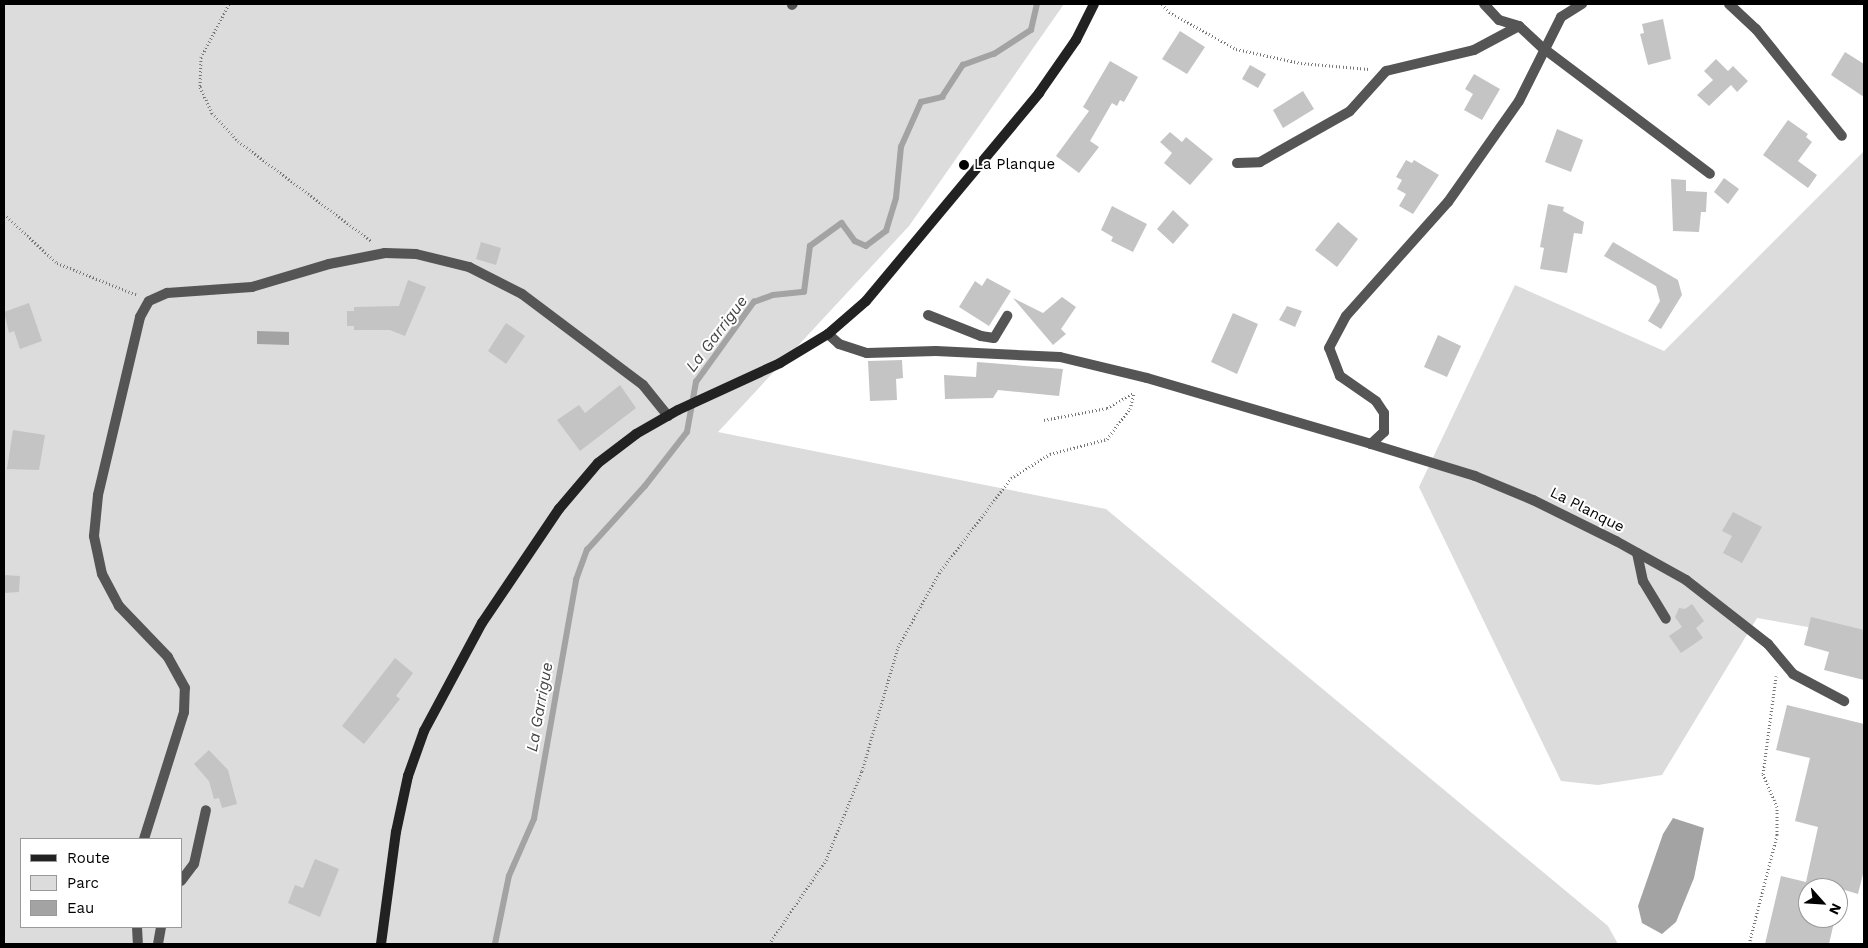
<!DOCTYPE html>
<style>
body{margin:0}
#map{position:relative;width:1868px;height:948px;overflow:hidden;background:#fff;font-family:"Work Sans",sans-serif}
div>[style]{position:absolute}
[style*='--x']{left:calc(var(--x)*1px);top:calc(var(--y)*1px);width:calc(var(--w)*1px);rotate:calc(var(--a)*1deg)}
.green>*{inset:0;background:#dcdcdc}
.water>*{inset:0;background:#a3a3a3}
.stream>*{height:5.5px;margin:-2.75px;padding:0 2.75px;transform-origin:2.75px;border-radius:2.75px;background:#a3a3a3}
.building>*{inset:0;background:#c4c4c4}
.path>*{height:3px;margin-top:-1.5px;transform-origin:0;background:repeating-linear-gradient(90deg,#777 0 1px,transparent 0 3.5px)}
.lane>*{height:10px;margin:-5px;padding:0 5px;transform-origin:5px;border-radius:5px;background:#555}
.street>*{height:10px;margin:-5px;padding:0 5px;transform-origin:5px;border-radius:5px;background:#555}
.secondary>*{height:10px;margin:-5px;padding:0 5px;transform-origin:5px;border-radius:5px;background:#222}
.dots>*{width:14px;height:14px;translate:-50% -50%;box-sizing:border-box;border:2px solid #fff;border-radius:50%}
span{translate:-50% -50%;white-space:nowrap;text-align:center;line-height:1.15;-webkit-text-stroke:4px #fff;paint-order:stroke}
.poi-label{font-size:15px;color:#000}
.left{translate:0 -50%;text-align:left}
.street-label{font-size:15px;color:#000}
.water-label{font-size:16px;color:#444;font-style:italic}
.frame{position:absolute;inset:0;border:5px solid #000;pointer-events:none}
.legend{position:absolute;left:20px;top:838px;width:162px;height:90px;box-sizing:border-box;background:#fff;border:1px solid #999;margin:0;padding:6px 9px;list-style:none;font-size:15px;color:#000}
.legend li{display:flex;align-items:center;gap:10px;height:25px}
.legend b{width:25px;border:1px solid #999}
.north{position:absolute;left:1798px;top:878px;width:50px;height:50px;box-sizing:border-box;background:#fff;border:1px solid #999;border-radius:50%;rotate:116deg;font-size:14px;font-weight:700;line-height:20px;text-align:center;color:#000}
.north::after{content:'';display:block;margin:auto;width:18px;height:22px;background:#000;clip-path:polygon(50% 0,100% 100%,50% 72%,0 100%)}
</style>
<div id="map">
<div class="green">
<div style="clip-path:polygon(evenodd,4px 4px,1064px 4px,909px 226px,718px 432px,1106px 509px,1608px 926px,1618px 944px,4px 944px,4px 4px,21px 839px,181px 839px,181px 927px,21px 927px,21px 839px)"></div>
<div style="clip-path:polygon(1864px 151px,1864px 637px,1757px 618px,1662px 775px,1598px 785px,1561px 781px,1419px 487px,1515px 285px,1664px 351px)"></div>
</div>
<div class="water">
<div style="clip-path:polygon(257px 331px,289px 332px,289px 345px,257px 344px)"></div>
<div style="clip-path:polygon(1673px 818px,1704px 828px,1694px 878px,1676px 922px,1662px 934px,1642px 923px,1638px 906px,1663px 834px)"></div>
</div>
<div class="stream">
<div style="--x:495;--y:944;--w:69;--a:-78.4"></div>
<div style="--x:509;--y:876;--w:62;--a:-66.3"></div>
<div style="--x:534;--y:819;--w:243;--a:-80"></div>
<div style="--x:576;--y:580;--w:32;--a:-70"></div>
<div style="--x:587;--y:550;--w:86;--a:-47.8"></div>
<div style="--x:645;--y:486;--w:68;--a:-52.1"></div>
<div style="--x:687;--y:432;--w:51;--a:-79.8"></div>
<div style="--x:696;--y:382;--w:99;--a:-54.1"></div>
<div style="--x:754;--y:302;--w:20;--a:-20"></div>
<div style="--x:773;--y:295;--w:31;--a:-6"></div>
<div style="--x:804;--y:292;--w:46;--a:-82.6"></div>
<div style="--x:810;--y:246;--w:39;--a:-36"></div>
<div style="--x:842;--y:223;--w:22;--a:54"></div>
<div style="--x:855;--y:241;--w:12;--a:24"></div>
<div style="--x:866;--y:246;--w:25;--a:-37"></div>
<div style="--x:886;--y:231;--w:34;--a:-73"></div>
<div style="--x:896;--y:198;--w:51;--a:-84.4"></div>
<div style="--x:901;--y:147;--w:49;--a:-66"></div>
<div style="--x:921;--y:102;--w:22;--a:-13"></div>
<div style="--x:942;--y:97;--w:38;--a:-57"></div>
<div style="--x:963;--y:65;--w:33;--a:-20"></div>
<div style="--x:994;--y:54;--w:44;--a:-33"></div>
<div style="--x:1031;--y:30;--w:27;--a:-77"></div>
</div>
<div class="building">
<div style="clip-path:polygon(1663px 19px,1671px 59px,1648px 65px,1640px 34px,1644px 33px,1642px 24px)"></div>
<div style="clip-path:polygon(1180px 31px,1205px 47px,1187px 74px,1162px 59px)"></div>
<div style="clip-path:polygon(1845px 52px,1864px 64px,1864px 97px,1831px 75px)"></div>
<div style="clip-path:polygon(1716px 59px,1728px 71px,1733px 66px,1748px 81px,1737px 92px,1731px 85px,1709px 106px,1697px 95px,1713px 80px,1704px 71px)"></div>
<div style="clip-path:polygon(1110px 61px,1138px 77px,1124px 102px,1120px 100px,1117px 106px,1112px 103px,1090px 141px,1099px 147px,1079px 173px,1056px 156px,1089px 111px,1083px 107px)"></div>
<div style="clip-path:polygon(1250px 65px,1266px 74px,1258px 88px,1242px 79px)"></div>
<div style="clip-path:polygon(1474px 74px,1500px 89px,1482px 120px,1464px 110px,1473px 94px,1465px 89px)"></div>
<div style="clip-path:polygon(1303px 91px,1314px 109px,1283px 128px,1273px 110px)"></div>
<div style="clip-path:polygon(1788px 120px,1808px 134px,1806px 137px,1812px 142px,1798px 161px,1817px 175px,1808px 188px,1763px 155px)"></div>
<div style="clip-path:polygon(1557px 129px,1583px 140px,1571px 172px,1545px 162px)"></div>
<div style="clip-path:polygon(1170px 132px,1182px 142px,1186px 137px,1213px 159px,1190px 185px,1164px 163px,1172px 153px,1160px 142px)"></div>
<div style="clip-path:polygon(1406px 160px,1412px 163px,1414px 160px,1439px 175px,1413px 214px,1399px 206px,1406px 194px,1397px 189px,1402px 180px,1396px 177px)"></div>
<div style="clip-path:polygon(1724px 178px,1739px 189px,1728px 204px,1714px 192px)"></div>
<div style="clip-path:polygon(1671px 179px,1686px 180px,1686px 191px,1707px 192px,1706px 212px,1701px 212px,1699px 232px,1673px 231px)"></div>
<div style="clip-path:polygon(1548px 204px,1564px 207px,1563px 211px,1584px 222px,1582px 234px,1574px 233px,1567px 273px,1540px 269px,1544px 248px,1540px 247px)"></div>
<div style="clip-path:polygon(1112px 206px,1147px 224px,1133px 252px,1111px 241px,1113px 237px,1101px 230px)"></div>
<div style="clip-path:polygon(1173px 210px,1189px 225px,1173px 244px,1157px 229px)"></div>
<div style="clip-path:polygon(1338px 222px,1358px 239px,1337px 267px,1315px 250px)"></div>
<div style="clip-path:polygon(481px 242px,501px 248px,496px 265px,476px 259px)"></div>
<div style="clip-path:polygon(1613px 242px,1678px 280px,1682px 295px,1661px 329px,1648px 321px,1660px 301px,1656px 286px,1604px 256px)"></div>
<div style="clip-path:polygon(987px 278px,1011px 291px,989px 326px,959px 307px,975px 281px,982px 286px)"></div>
<div style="clip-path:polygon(408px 280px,426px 287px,405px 336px,390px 330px,354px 330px,354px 326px,347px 326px,347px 311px,354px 311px,354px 307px,399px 306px)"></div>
<div style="clip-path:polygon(1062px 297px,1076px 307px,1061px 329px,1066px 334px,1053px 345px,1013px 298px,1043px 313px)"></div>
<div style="clip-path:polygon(29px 303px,42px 341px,20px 349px,14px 331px,9px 333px,4px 312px)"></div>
<div style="clip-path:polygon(1287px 306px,1302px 311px,1295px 327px,1279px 320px)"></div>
<div style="clip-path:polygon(1233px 313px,1258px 324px,1237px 374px,1211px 362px)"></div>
<div style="clip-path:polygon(506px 323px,525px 336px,506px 364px,488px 351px)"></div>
<div style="clip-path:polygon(1438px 335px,1461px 346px,1447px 377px,1424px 367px)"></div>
<div style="clip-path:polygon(902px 360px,903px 378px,896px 379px,897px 400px,870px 401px,868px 361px)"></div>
<div style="clip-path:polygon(977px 362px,1063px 369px,1059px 396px,998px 390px,993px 398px,945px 399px,944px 375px,976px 377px)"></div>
<div style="clip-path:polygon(620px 385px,636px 408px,580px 451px,557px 420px,579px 405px,585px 413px)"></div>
<div style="clip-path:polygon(13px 430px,45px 435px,39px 470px,7px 469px)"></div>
<div style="clip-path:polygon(1733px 512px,1762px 527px,1742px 563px,1723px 553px,1732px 536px,1722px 531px)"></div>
<div style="clip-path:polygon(4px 575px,20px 576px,19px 592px,4px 593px)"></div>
<div style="clip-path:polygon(1692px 604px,1704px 621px,1696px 628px,1703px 638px,1681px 653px,1669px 636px,1682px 627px,1675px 617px,1679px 608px,1685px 609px)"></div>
<div style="clip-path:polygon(1811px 617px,1864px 630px,1864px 680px,1824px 670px,1829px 652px,1804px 645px)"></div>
<div style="clip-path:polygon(395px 658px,413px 673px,396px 696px,400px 699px,364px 744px,342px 726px)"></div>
<div style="clip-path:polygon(1787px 705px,1864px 724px,1864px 870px,1858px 894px,1838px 888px,1808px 888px,1808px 918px,1835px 918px,1829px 944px,1765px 944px,1781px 876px,1806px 882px,1818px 827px,1795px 821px,1810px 758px,1776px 750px)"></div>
<div style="clip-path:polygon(209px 750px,228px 770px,237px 804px,222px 808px,219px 798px,214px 799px,209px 781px,194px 764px)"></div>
<div style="clip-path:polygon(315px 859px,339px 869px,320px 917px,288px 903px,295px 885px,303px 888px)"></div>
</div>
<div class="path">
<div style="--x:229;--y:4;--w:60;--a:117.8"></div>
<div style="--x:201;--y:57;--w:30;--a:92"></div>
<div style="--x:200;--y:87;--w:29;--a:65"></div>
<div style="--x:212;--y:113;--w:38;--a:47"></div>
<div style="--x:238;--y:141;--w:166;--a:36.9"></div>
<div style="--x:1162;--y:4;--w:11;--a:49"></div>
<div style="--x:1169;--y:12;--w:77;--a:28.9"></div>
<div style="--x:1236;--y:49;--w:66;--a:12.2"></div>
<div style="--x:1301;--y:63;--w:68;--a:5"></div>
<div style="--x:4;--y:214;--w:72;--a:42.8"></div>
<div style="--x:57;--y:263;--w:86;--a:21.8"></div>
<div style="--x:1044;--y:420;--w:64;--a:-10.8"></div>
<div style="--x:1107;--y:408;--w:30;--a:-30"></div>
<div style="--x:769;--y:944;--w:102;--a:-55.8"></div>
<div style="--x:826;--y:860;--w:96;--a:-68"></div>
<div style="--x:862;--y:771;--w:129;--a:-73.8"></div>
<div style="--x:898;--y:647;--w:85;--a:-61"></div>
<div style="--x:939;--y:573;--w:119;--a:-52.8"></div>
<div style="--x:1011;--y:478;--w:46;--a:-31.6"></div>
<div style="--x:1050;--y:454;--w:59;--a:-14.7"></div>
<div style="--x:1107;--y:439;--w:38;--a:-53"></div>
<div style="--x:1130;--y:409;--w:16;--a:-76"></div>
<div style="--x:1749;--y:944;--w:113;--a:-75.6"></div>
<div style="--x:1777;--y:835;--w:28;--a:-90"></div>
<div style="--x:1777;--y:807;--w:36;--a:-113"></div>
<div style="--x:1763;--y:774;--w:99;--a:-82.4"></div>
</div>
<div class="lane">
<div style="--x:1484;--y:4;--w:22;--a:47"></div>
<div style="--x:1499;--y:20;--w:21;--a:17"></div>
<div style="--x:1519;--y:26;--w:33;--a:43"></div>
<div style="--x:1543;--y:48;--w:209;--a:37"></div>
<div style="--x:792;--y:5;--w:1;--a:-45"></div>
<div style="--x:1237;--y:163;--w:23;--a:-2"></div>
<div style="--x:1260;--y:162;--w:103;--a:-29.5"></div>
<div style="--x:1350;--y:111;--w:54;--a:-48"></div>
<div style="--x:1386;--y:71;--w:90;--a:-13.4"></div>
<div style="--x:1474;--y:50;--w:51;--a:-28.1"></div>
<div style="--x:928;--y:315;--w:57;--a:21.6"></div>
<div style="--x:981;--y:336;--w:13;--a:9"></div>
<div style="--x:994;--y:338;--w:26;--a:-59"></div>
<div style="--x:1371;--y:444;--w:109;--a:17.1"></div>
<div style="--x:1475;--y:476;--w:63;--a:22.5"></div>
<div style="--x:1533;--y:500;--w:93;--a:26.3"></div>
<div style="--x:1616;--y:541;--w:80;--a:29.1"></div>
<div style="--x:1686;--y:580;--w:104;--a:38"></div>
<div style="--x:1768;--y:644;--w:39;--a:50"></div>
<div style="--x:1793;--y:674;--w:58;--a:27.9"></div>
<div style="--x:1637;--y:553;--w:29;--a:78"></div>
<div style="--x:1643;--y:581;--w:44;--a:58.8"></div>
<div style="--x:181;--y:881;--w:21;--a:-53"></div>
<div style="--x:194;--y:864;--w:55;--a:-77.5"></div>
<div style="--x:158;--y:944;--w:17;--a:-80"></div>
</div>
<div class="street">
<div style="--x:1729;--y:4;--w:37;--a:43"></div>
<div style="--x:1756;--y:29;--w:137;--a:51.2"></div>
<div style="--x:828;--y:334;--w:15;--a:42"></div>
<div style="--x:839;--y:344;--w:29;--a:18"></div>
<div style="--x:867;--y:353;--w:69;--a:-1.7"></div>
<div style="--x:936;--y:351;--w:124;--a:2.8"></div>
<div style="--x:1060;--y:357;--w:89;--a:13.6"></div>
<div style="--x:1147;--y:378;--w:234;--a:16.4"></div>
<div style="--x:1371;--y:444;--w:18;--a:-43"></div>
<div style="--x:1384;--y:432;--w:19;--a:-90"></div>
<div style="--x:1384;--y:413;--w:14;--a:-124"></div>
<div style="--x:1376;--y:401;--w:44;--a:-145.2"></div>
<div style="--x:1340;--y:376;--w:30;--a:-111"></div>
<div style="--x:1329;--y:348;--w:36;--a:-62"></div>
<div style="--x:1346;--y:316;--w:153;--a:-48.2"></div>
<div style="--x:1448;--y:202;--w:123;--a:-54.9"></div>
<div style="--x:1519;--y:101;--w:94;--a:-63.4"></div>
<div style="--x:1561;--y:17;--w:25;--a:-32"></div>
<div style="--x:144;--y:839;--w:133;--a:-72.5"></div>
<div style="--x:184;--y:712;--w:24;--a:-88"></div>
<div style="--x:185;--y:688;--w:35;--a:-119"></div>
<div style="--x:168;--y:657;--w:71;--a:-133.9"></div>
<div style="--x:119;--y:606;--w:36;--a:-118"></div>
<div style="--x:102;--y:574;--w:39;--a:-102"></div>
<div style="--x:94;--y:536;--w:41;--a:-84.4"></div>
<div style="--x:98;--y:495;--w:183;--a:-76.7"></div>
<div style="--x:140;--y:317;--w:18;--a:-61"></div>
<div style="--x:149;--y:301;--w:20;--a:-24"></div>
<div style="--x:167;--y:293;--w:85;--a:-4"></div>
<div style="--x:252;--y:287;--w:80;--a:-16.6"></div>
<div style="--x:329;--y:264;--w:57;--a:-11.1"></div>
<div style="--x:385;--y:253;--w:31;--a:2"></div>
<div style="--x:416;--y:254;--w:55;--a:13.8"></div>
<div style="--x:469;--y:267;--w:59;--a:27"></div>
<div style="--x:522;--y:294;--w:151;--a:36.9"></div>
<div style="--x:643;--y:385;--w:40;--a:51"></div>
<div style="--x:137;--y:927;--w:17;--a:87"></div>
</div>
<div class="secondary">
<div style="--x:381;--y:944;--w:113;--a:-82.4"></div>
<div style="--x:396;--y:832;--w:57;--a:-77.9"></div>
<div style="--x:408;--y:776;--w:48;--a:-70.4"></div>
<div style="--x:424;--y:731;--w:123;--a:-61.8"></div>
<div style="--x:482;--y:623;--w:138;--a:-56"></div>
<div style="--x:559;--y:509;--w:60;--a:-49.7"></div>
<div style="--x:598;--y:463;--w:48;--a:-37.3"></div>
<div style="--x:636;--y:434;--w:48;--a:-29.7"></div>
<div style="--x:678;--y:410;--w:112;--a:-24.7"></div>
<div style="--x:780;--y:363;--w:56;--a:-31.1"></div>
<div style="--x:828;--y:334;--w:50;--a:-41"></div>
<div style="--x:866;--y:301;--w:271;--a:-50.2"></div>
<div style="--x:1039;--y:93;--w:65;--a:-55.1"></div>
<div style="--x:1076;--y:40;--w:40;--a:-63.4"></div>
</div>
<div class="dots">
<div style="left:964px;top:165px;background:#000"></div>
</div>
<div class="poi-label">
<span class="left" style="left:974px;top:165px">La Planque</span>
</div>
<div class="street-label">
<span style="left:1587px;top:510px;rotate:27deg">La Planque</span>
</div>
<div class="water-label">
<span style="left:717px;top:334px;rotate:-53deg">La Garrigue</span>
<span style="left:540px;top:707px;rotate:-80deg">La Garrigue</span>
</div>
<div class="frame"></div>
<ul class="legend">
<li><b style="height:6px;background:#222"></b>Route</li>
<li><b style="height:14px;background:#dcdcdc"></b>Parc</li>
<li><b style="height:14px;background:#a3a3a3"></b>Eau</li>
</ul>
<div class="north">N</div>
</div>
